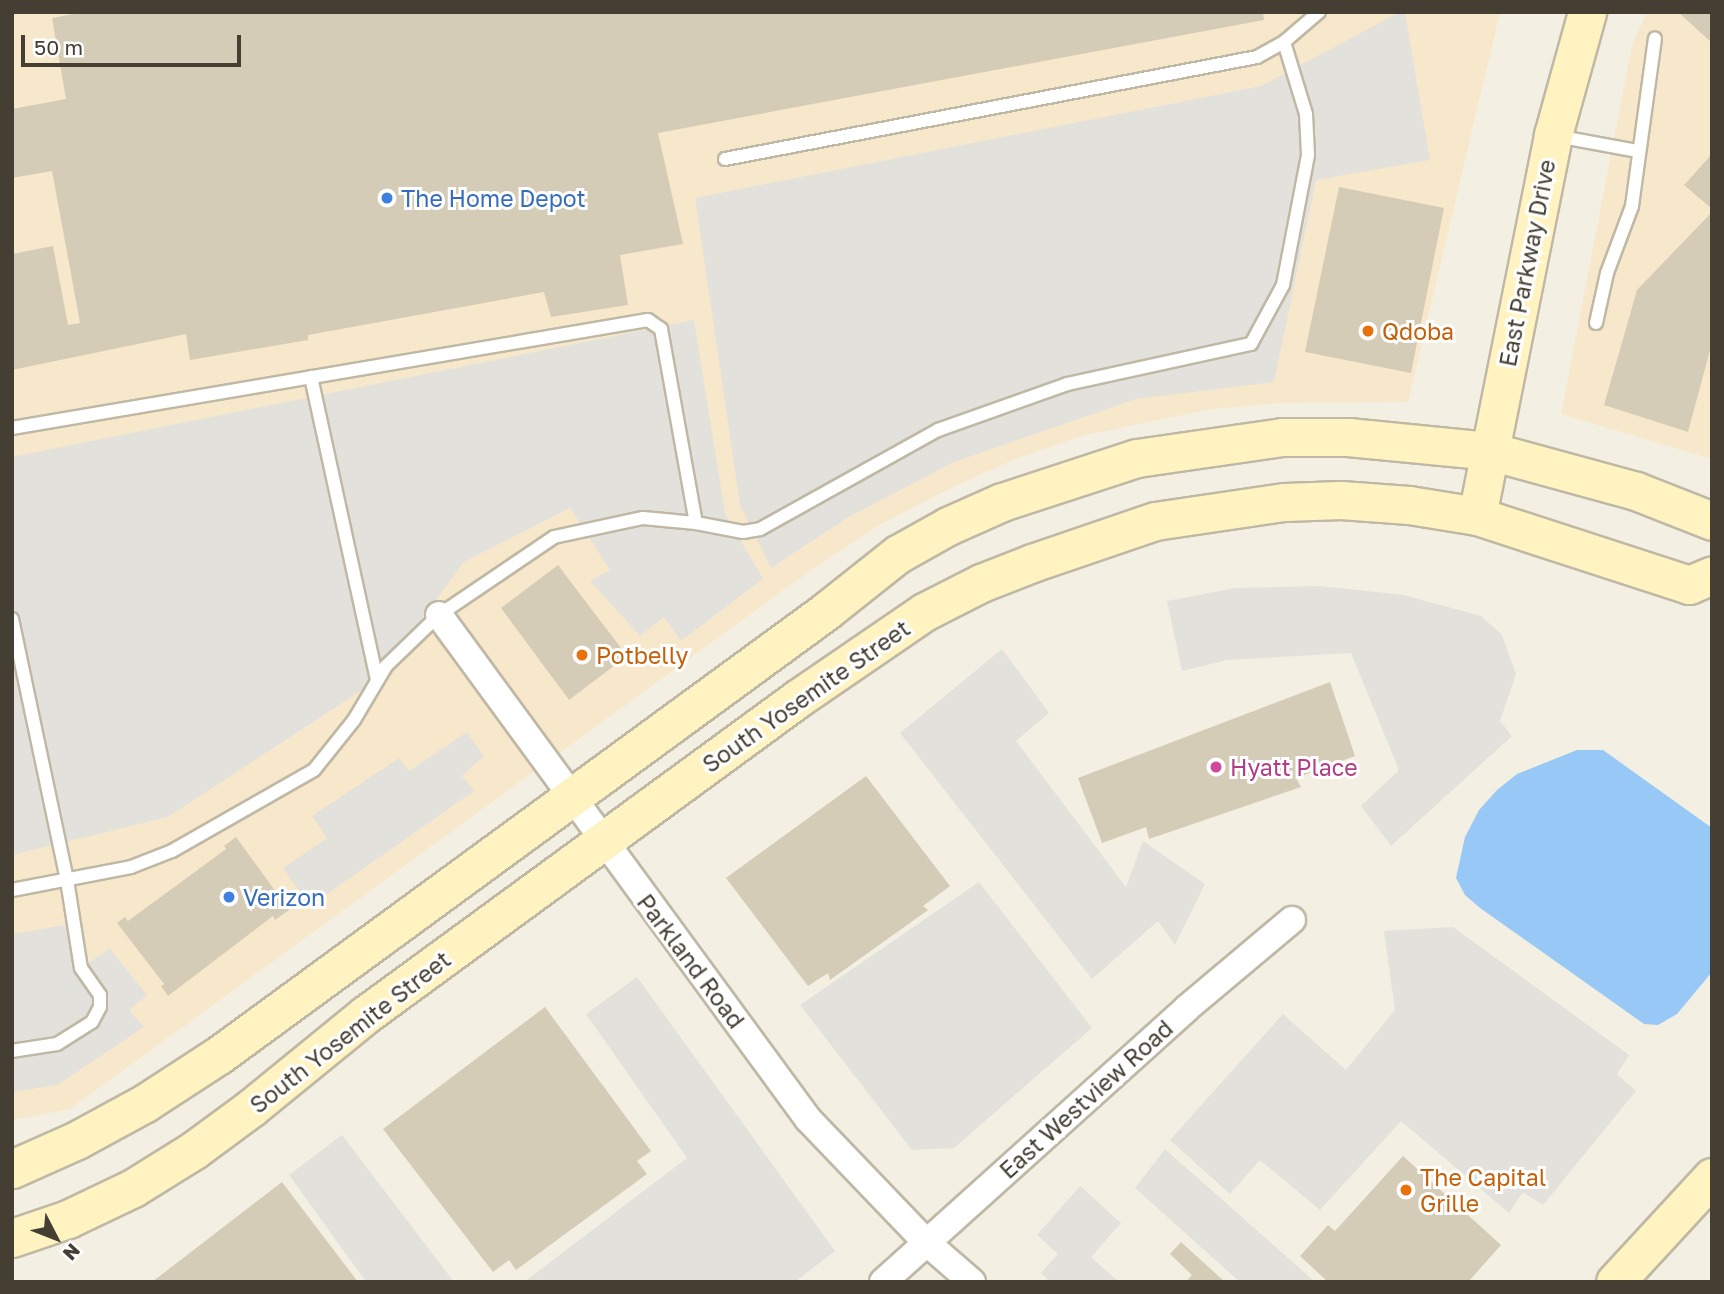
<!DOCTYPE html>
<style>
body{margin:0}
#map{position:relative;width:1724px;height:1294px;overflow:hidden;background:#f3efe3;font-family:"Golos Text",sans-serif}
div>[style]{position:absolute}
[style*='--x']{left:calc(var(--x)*1px);top:calc(var(--y)*1px);width:calc(var(--w)*1px);rotate:calc(var(--a)*1deg)}
.commercial>*{inset:0;background:#f8e8cb}
.parking>*{inset:0;background:#e3e1dc}
.water>*{inset:0;background:#98c9f6}
.building>*{inset:0;background:#d5ccb7}
.roads{filter:drop-shadow(2px 0 #bfb8a5) drop-shadow(-2px 0 #bfb8a5) drop-shadow(0 2px #bfb8a5) drop-shadow(0 -2px #bfb8a5)}
.lane>*{height:12px;margin:-6px;padding:0 6px;transform-origin:6px;border-radius:6px;background:#fff}
.street>*{height:26px;margin:-13px;padding:0 13px;transform-origin:13px;border-radius:13px;background:#fff}
.secondary>*{height:37px;margin:-18.5px;padding:0 18.5px;transform-origin:18.5px;border-radius:18.5px;background:#fff4c1}
.dots>*{width:19px;height:19px;translate:-50% -50%;box-sizing:border-box;border:4px solid #fff;border-radius:50%}
span{translate:-50% -50%;white-space:nowrap;text-align:center;line-height:1.15;-webkit-text-stroke:6px #fff;paint-order:stroke}
.shop-label{font-size:23px;color:#366cbe}
.left{translate:0 -50%;text-align:left}
.street-label{font-size:23px;color:#453f33}
.food-label{font-size:23px;color:#c56008}
.hotel-label{font-size:23px;color:#b23c85}
.frame{position:absolute;inset:0;border:14px solid #453f33;pointer-events:none}
.north{position:absolute;left:21px;top:1203px;width:70px;height:70px;-webkit-text-stroke:5px #fff;paint-order:stroke;rotate:132deg;font-size:19px;font-weight:700;line-height:28px;text-align:center;color:#453f33}
.north::after{content:'';display:block;margin:auto;width:24px;height:32px;background:#453f33;clip-path:polygon(50% 0,100% 100%,50% 72%,0 100%)}
.scale{position:absolute;left:21px;top:35px;width:220px;height:32px;box-sizing:border-box;border:4px solid #453f33;border-top:0;padding-left:9px;font-size:21px;line-height:24px;white-space:nowrap;color:#453f33;-webkit-text-stroke:5px #fff;paint-order:stroke}
</style>
<div id="map">
<div class="commercial">
<div style="clip-path:polygon(12px 12px,1500px 12px,1408px 402px,1277px 403px,1211px 409px,1081px 436px,1018px 458px,953px 487px,879px 525px,814px 568px,70px 1109px,12px 1120px)"></div>
<div style="clip-path:polygon(1647px 12px,1712px 12px,1712px 459px,1561px 414px,1632px 45px)"></div>
</div>
<div class="parking">
<div style="clip-path:polygon(1400px 12px,1405px 12px,1430px 160px,1316px 180px,1274px 382px,1136px 399px,954px 462px,847px 518px,771px 568px,740px 505px,695px 198px,1261px 86px)"></div>
<div style="clip-path:polygon(694px 320px,725px 513px,763px 579px,681px 641px,664px 617px,640px 636px,590px 581px,610px 570px,570px 508px,464px 562px,377px 680px,168px 817px,12px 855px,12px 457px)"></div>
<div style="clip-path:polygon(1320px 586px,1404px 595px,1481px 616px,1502px 635px,1516px 674px,1500px 721px,1512px 736px,1391px 846px,1361px 806px,1399px 770px,1351px 653px,1227px 660px,1182px 671px,1167px 601px,1236px 588px)"></div>
<div style="clip-path:polygon(1002px 649px,1049px 713px,1016px 741px,1126px 887px,1143px 841px,1205px 884px,1175px 945px,1158px 921px,1092px 979px,900px 733px)"></div>
<div style="clip-path:polygon(467px 732px,484px 756px,462px 776px,474px 791px,310px 906px,283px 868px,327px 838px,312px 816px,399px 758px,409px 771px)"></div>
<div style="clip-path:polygon(979px 882px,1092px 1028px,954px 1148px,912px 1150px,800px 1005px)"></div>
<div style="clip-path:polygon(77px 923px,88px 963px,110px 949px,147px 995px,129px 1010px,144px 1027px,57px 1085px,12px 1092px,12px 934px)"></div>
<div style="clip-path:polygon(1453px 927px,1629px 1055px,1617px 1074px,1636px 1091px,1543px 1205px,1523px 1192px,1509px 1213px,1401px 1121px,1320px 1210px,1260px 1160px,1230px 1194px,1170px 1140px,1283px 1014px,1346px 1070px,1395px 1010px,1384px 931px)"></div>
<div style="clip-path:polygon(637px 977px,835px 1251px,795px 1282px,524px 1282px,687px 1158px,586px 1014px)"></div>
<div style="clip-path:polygon(342px 1135px,454px 1282px,366px 1282px,289px 1175px)"></div>
<div style="clip-path:polygon(1165px 1149px,1315px 1282px,1240px 1282px,1135px 1188px)"></div>
<div style="clip-path:polygon(1080px 1186px,1121px 1223px,1091px 1257px,1119px 1282px,1050px 1282px,1041px 1273px,1058px 1254px,1037px 1235px)"></div>
</div>
<div class="water">
<div style="clip-path:polygon(1577px 750px,1603px 750px,1712px 828px,1712px 972px,1677px 1014px,1658px 1025px,1644px 1024px,1480px 908px,1465px 895px,1456px 878px,1465px 837px,1479px 810px,1497px 790px,1517px 774px)"></div>
</div>
<div class="building">
<div style="clip-path:polygon(83px 12px,1263px 12px,1264px 20px,658px 133px,683px 244px,620px 255px,628px 305px,551px 317px,544px 292px,308px 335px,308px 340px,190px 360px,186px 334px,12px 370px,12px 254px,53px 246px,68px 325px,80px 323px,52px 171px,12px 178px,12px 109px,66px 99px,52px 18px)"></div>
<div style="clip-path:polygon(1678px 12px,1712px 12px,1712px 43px)"></div>
<div style="clip-path:polygon(1712px 154px,1712px 209px,1684px 185px)"></div>
<div style="clip-path:polygon(1339px 187px,1444px 208px,1411px 373px,1305px 352px)"></div>
<div style="clip-path:polygon(1712px 212px,1712px 343px,1688px 432px,1604px 405px,1637px 290px)"></div>
<div style="clip-path:polygon(558px 565px,627px 656px,569px 700px,501px 608px)"></div>
<div style="clip-path:polygon(1330px 682px,1355px 756px,1296px 778px,1301px 787px,1149px 839px,1146px 827px,1102px 843px,1078px 778px)"></div>
<div style="clip-path:polygon(866px 776px,950px 886px,923px 906px,928px 910px,830px 980px,828px 973px,808px 986px,726px 878px)"></div>
<div style="clip-path:polygon(236px 837px,289px 910px,275px 920px,273px 916px,168px 996px,161px 986px,164px 984px,117px 923px,125px 917px,128px 921px,226px 849px,224px 846px)"></div>
<div style="clip-path:polygon(545px 1007px,651px 1151px,637px 1161px,647px 1174px,516px 1270px,509px 1260px,493px 1272px,383px 1129px)"></div>
<div style="clip-path:polygon(1403px 1156px,1501px 1245px,1468px 1282px,1328px 1282px,1300px 1256px,1328px 1225px,1335px 1231px)"></div>
<div style="clip-path:polygon(282px 1182px,358px 1282px,152px 1282px)"></div>
<div style="clip-path:polygon(1181px 1242px,1225px 1282px,1186px 1282px,1192px 1275px,1170px 1254px)"></div>
</div>
<div class="roads">
<div class="lane">
<div style="--x:1556;--y:136;--w:83;--a:10.4"></div>
<div style="--x:725;--y:159;--w:542;--a:-10.85"></div>
<div style="--x:1257;--y:57;--w:31;--a:-29"></div>
<div style="--x:1284;--y:42;--w:46;--a:-40.6"></div>
<div style="--x:1596;--y:323;--w:51;--a:-77.6"></div>
<div style="--x:1607;--y:273;--w:72;--a:-69.5"></div>
<div style="--x:1632;--y:206;--w:169;--a:-82.2"></div>
<div style="--x:311;--y:377;--w:310;--a:77.7"></div>
<div style="--x:12;--y:428;--w:645;--a:-9.64"></div>
<div style="--x:648;--y:320;--w:16;--a:35"></div>
<div style="--x:661;--y:329;--w:197;--a:79.8"></div>
<div style="--x:12;--y:619;--w:267;--a:78.1"></div>
<div style="--x:67;--y:880;--w:89;--a:81"></div>
<div style="--x:81;--y:968;--w:33;--a:55"></div>
<div style="--x:100;--y:995;--w:12;--a:90"></div>
<div style="--x:100;--y:1007;--w:17;--a:118"></div>
<div style="--x:92;--y:1022;--w:41;--a:147.8"></div>
<div style="--x:57;--y:1044;--w:46;--a:171.2"></div>
<div style="--x:12;--y:890;--w:121;--a:-10.9"></div>
<div style="--x:131;--y:867;--w:44;--a:-21.3"></div>
<div style="--x:172;--y:851;--w:163;--a:-29.7"></div>
<div style="--x:314;--y:770;--w:64;--a:-51.3"></div>
<div style="--x:354;--y:720;--w:63;--a:-59.3"></div>
<div style="--x:386;--y:666;--w:74;--a:-43.9"></div>
<div style="--x:439;--y:615;--w:139;--a:-34.1"></div>
<div style="--x:554;--y:537;--w:91;--a:-12.1"></div>
<div style="--x:643;--y:518;--w:53;--a:5.4"></div>
<div style="--x:696;--y:523;--w:48;--a:10.8"></div>
<div style="--x:743;--y:532;--w:17;--a:-10"></div>
<div style="--x:760;--y:529;--w:204;--a:-29.1"></div>
<div style="--x:938;--y:430;--w:137;--a:-19.6"></div>
<div style="--x:1067;--y:384;--w:188;--a:-12.3"></div>
<div style="--x:1251;--y:344;--w:67;--a:-61.5"></div>
<div style="--x:1283;--y:285;--w:132;--a:-79.1"></div>
<div style="--x:1308;--y:155;--w:41;--a:-92.8"></div>
<div style="--x:1306;--y:114;--w:75;--a:-107"></div>
</div>
<div class="street">
<div style="--x:439;--y:615;--w:625;--a:53.79"></div>
<div style="--x:808;--y:1119;--w:170;--a:46.2"></div>
<div style="--x:926;--y:1242;--w:61;--a:41"></div>
<div style="--x:883;--y:1282;--w:409;--a:-42"></div>
<div style="--x:1187;--y:1008;--w:137;--a:-40"></div>
</div>
<div class="secondary">
<div style="--x:1477;--y:516;--w:389;--a:-78.7"></div>
<div style="--x:1553;--y:135;--w:128;--a:-74.5"></div>
<div style="--x:12;--y:1169;--w:71;--a:-24"></div>
<div style="--x:77;--y:1140;--w:77;--a:-28.6"></div>
<div style="--x:145;--y:1103;--w:88;--a:-33"></div>
<div style="--x:219;--y:1055;--w:752;--a:-36.18"></div>
<div style="--x:826;--y:611;--w:92;--a:-38.4"></div>
<div style="--x:898;--y:554;--w:57;--a:-29.2"></div>
<div style="--x:948;--y:526;--w:59;--a:-24"></div>
<div style="--x:1002;--y:502;--w:142;--a:-18.1"></div>
<div style="--x:1137;--y:458;--w:147;--a:-8.2"></div>
<div style="--x:1282;--y:437;--w:66;--a:0"></div>
<div style="--x:1348;--y:437;--w:143;--a:5.6"></div>
<div style="--x:1490;--y:451;--w:151;--a:15.3"></div>
<div style="--x:1636;--y:491;--w:82;--a:21.5"></div>
<div style="--x:12;--y:1238;--w:59;--a:-18.7"></div>
<div style="--x:68;--y:1219;--w:72;--a:-25.5"></div>
<div style="--x:133;--y:1188;--w:72;--a:-31.9"></div>
<div style="--x:194;--y:1150;--w:71;--a:-36.4"></div>
<div style="--x:251;--y:1108;--w:147;--a:-39.2"></div>
<div style="--x:365;--y:1015;--w:535;--a:-36.18"></div>
<div style="--x:797;--y:699;--w:154;--a:-34.4"></div>
<div style="--x:924;--y:612;--w:64;--a:-27"></div>
<div style="--x:981;--y:583;--w:55;--a:-21.4"></div>
<div style="--x:1032;--y:563;--w:130;--a:-18.9"></div>
<div style="--x:1155;--y:521;--w:130;--a:-8.4"></div>
<div style="--x:1284;--y:502;--w:57;--a:-2"></div>
<div style="--x:1341;--y:500;--w:68;--a:4.2"></div>
<div style="--x:1409;--y:505;--w:69;--a:9.2"></div>
<div style="--x:1477;--y:516;--w:223;--a:18"></div>
<div style="--x:1689;--y:585;--w:25;--a:-23"></div>
<div style="--x:1615;--y:1282;--w:143;--a:-47.3"></div>
</div>
</div>
<div class="dots">
<div style="left:387px;top:198px;background:#3f7fe0"></div>
<div style="left:1368px;top:331px;background:#e8710a"></div>
<div style="left:582px;top:655px;background:#e8710a"></div>
<div style="left:1216px;top:767px;background:#d1479c"></div>
<div style="left:229px;top:897px;background:#3f7fe0"></div>
<div style="left:1406px;top:1190px;background:#e8710a"></div>
</div>
<div class="shop-label">
<span class="left" style="left:401px;top:198px">The Home Depot</span>
<span class="left" style="left:243px;top:897px">Verizon</span>
</div>
<div class="street-label">
<span style="left:1527px;top:263px;rotate:-79deg">East Parkway Drive</span>
<span style="left:806px;top:696px;rotate:-35deg">South Yosemite Street</span>
<span style="left:691px;top:961px;rotate:53deg">Parkland Road</span>
<span style="left:350px;top:1032px;rotate:-38deg">South Yosemite Street</span>
<span style="left:1086px;top:1099px;rotate:-42deg">East Westview Road</span>
</div>
<div class="food-label">
<span class="left" style="left:1382px;top:331px">Qdoba</span>
<span class="left" style="left:596px;top:655px">Potbelly</span>
<span class="left" style="left:1420px;top:1190px">The Capital<br>Grille</span>
</div>
<div class="hotel-label">
<span class="left" style="left:1230px;top:767px">Hyatt Place</span>
</div>
<div class="frame"></div>
<div class="north">N</div>
<div class="scale">50 m</div>
</div>
